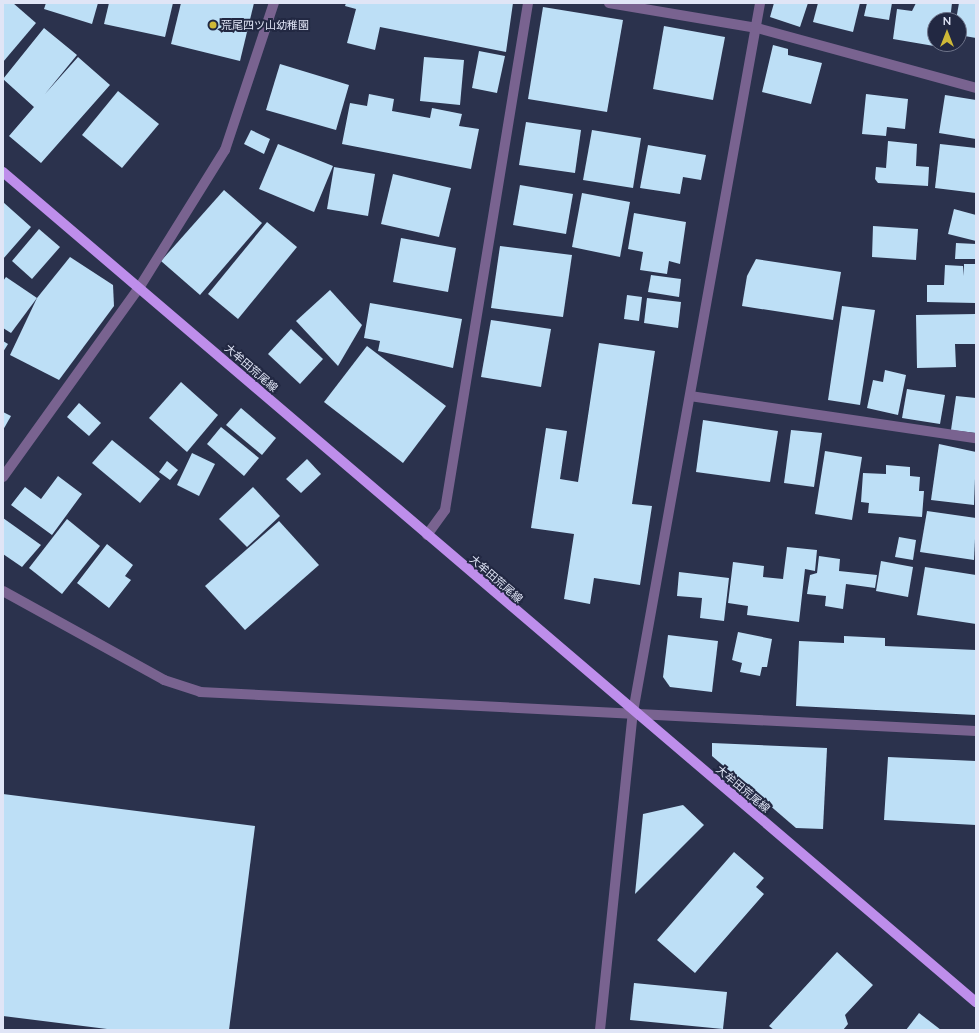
<!DOCTYPE html>
<meta charset="utf-8">
<style>
body{margin:0}
#map{position:relative;width:979px;height:1033px;overflow:hidden;background:#2b324d;font-family:Lato,"Noto Sans JP",sans-serif}
div>[style]{position:absolute}
[style*='--x']{left:calc(var(--x)*1px);top:calc(var(--y)*1px);width:calc(var(--w)*1px);rotate:calc(var(--a)*1deg)}
.building>*{inset:0;background:#bddff6}
.minor>*{height:10px;margin:-5px;padding:0 5px;transform-origin:5px;border-radius:5px;background:#796390}
.major>*{height:10px;margin:-5px;padding:0 5px;transform-origin:5px;border-radius:5px;background:#be8eeb}
.dots>*{width:11px;height:11px;translate:-50% -50%;box-sizing:border-box;border:2px solid #222842;border-radius:50%}
span{translate:-50% -50%;white-space:nowrap;text-align:center;line-height:1.15;-webkit-text-stroke:4px #222842;paint-order:stroke}
.poi-label{font-size:11px;color:#e0e5f6}
.left{translate:0 -50%;text-align:left}
.street-label{font-size:11px;color:#e0e5f6}
.frame{position:absolute;inset:0;border:4px solid #e0e5f6;pointer-events:none}
.north{position:absolute;left:927px;top:12px;width:40px;height:40px;box-sizing:border-box;background:#222842;border:1px solid #6e748a;border-radius:50%;rotate:0deg;font-size:11px;font-weight:700;line-height:16px;text-align:center;color:#e0e5f6}
.north::after{content:'';display:block;margin:auto;width:14px;height:18px;background:#ceb837;clip-path:polygon(50% 0,100% 100%,50% 72%,0 100%)}
</style>
<div id="map">
<div class="building">
<div style="clip-path:polygon(3px 3px,13px 3px,36px 23px,3px 62px)"></div>
<div style="clip-path:polygon(46px 3px,98px 3px,92px 24px,44px 9px)"></div>
<div style="clip-path:polygon(109px 3px,173px 3px,165px 37px,104px 24px)"></div>
<div style="clip-path:polygon(181px 3px,254px 3px,240px 61px,171px 44px)"></div>
<div style="clip-path:polygon(346px 3px,513px 3px,506px 52px,380px 27px,375px 50px,347px 43px,356px 9px,345px 6px)"></div>
<div style="clip-path:polygon(774px 3px,808px 3px,800px 27px,770px 17px)"></div>
<div style="clip-path:polygon(818px 3px,860px 3px,853px 32px,813px 22px)"></div>
<div style="clip-path:polygon(867px 3px,892px 3px,889px 20px,864px 16px)"></div>
<div style="clip-path:polygon(916px 3px,952px 3px,950px 20px,935px 20px,934px 46px,893px 39px,897px 9px,912px 11px)"></div>
<div style="clip-path:polygon(959px 3px,976px 3px,976px 38px,959px 35px,956px 20px)"></div>
<div style="clip-path:polygon(543px 7px,623px 20px,607px 112px,528px 99px)"></div>
<div style="clip-path:polygon(664px 26px,725px 37px,713px 100px,653px 89px)"></div>
<div style="clip-path:polygon(44px 28px,77px 55px,45px 94px,78px 57px,110px 85px,41px 163px,9px 136px,34px 107px,3px 79px)"></div>
<div style="clip-path:polygon(773px 45px,788px 49px,788px 55px,822px 63px,811px 104px,762px 92px)"></div>
<div style="clip-path:polygon(479px 51px,505px 56px,497px 93px,472px 88px)"></div>
<div style="clip-path:polygon(424px 57px,464px 60px,460px 105px,420px 101px)"></div>
<div style="clip-path:polygon(280px 64px,349px 85px,336px 130px,266px 110px)"></div>
<div style="clip-path:polygon(118px 91px,159px 124px,122px 168px,82px 135px)"></div>
<div style="clip-path:polygon(369px 94px,394px 99px,392px 111px,430px 118px,432px 108px,462px 114px,459px 126px,479px 129px,471px 169px,342px 144px,350px 103px,367px 106px)"></div>
<div style="clip-path:polygon(866px 94px,908px 99px,905px 129px,887px 127px,886px 136px,862px 134px)"></div>
<div style="clip-path:polygon(945px 95px,976px 100px,976px 139px,939px 133px)"></div>
<div style="clip-path:polygon(526px 122px,581px 130px,575px 173px,519px 165px)"></div>
<div style="clip-path:polygon(251px 130px,270px 139px,264px 154px,244px 144px)"></div>
<div style="clip-path:polygon(592px 130px,641px 138px,633px 188px,583px 180px)"></div>
<div style="clip-path:polygon(888px 141px,917px 144px,916px 166px,929px 167px,928px 186px,878px 183px,875px 179px,876px 167px,886px 168px)"></div>
<div style="clip-path:polygon(278px 144px,333px 166px,314px 212px,259px 189px)"></div>
<div style="clip-path:polygon(940px 144px,976px 148px,976px 193px,935px 188px)"></div>
<div style="clip-path:polygon(648px 145px,706px 155px,701px 180px,683px 177px,680px 194px,640px 188px)"></div>
<div style="clip-path:polygon(334px 167px,375px 174px,368px 216px,327px 209px)"></div>
<div style="clip-path:polygon(393px 174px,451px 188px,439px 237px,381px 224px)"></div>
<div style="clip-path:polygon(520px 185px,573px 194px,566px 234px,513px 225px)"></div>
<div style="clip-path:polygon(224px 190px,262px 223px,200px 295px,161px 261px)"></div>
<div style="clip-path:polygon(582px 193px,630px 202px,620px 257px,572px 247px)"></div>
<div style="clip-path:polygon(3px 202px,31px 227px,3px 259px)"></div>
<div style="clip-path:polygon(954px 209px,976px 215px,976px 241px,948px 234px)"></div>
<div style="clip-path:polygon(634px 213px,686px 222px,680px 264px,669px 261px,667px 274px,640px 270px,643px 252px,628px 249px)"></div>
<div style="clip-path:polygon(267px 222px,297px 247px,238px 319px,208px 294px)"></div>
<div style="clip-path:polygon(873px 226px,918px 229px,916px 260px,872px 257px)"></div>
<div style="clip-path:polygon(39px 229px,60px 247px,32px 279px,12px 261px)"></div>
<div style="clip-path:polygon(401px 238px,456px 248px,448px 292px,393px 282px)"></div>
<div style="clip-path:polygon(956px 243px,976px 244px,976px 259px,955px 259px)"></div>
<div style="clip-path:polygon(500px 246px,572px 255px,563px 317px,491px 308px)"></div>
<div style="clip-path:polygon(70px 257px,113px 285px,114px 306px,59px 380px,10px 355px,37px 298px)"></div>
<div style="clip-path:polygon(756px 259px,841px 272px,833px 320px,742px 306px,747px 276px)"></div>
<div style="clip-path:polygon(964px 264px,976px 264px,976px 303px,927px 302px,927px 285px,944px 285px,945px 265px,963px 266px,964px 276px)"></div>
<div style="clip-path:polygon(651px 275px,681px 279px,679px 297px,648px 292px)"></div>
<div style="clip-path:polygon(6px 277px,37px 298px,11px 333px,3px 328px,3px 281px)"></div>
<div style="clip-path:polygon(330px 290px,362px 325px,338px 366px,296px 321px)"></div>
<div style="clip-path:polygon(627px 295px,642px 297px,639px 321px,624px 319px)"></div>
<div style="clip-path:polygon(647px 298px,681px 302px,678px 328px,644px 323px)"></div>
<div style="clip-path:polygon(370px 303px,462px 319px,453px 368px,378px 351px,380px 341px,364px 338px)"></div>
<div style="clip-path:polygon(842px 306px,875px 310px,860px 405px,828px 400px)"></div>
<div style="clip-path:polygon(976px 314px,976px 344px,955px 344px,956px 367px,917px 368px,916px 315px)"></div>
<div style="clip-path:polygon(491px 320px,551px 329px,541px 387px,481px 377px)"></div>
<div style="clip-path:polygon(291px 329px,323px 359px,300px 384px,268px 354px)"></div>
<div style="clip-path:polygon(3px 341px,8px 344px,3px 352px)"></div>
<div style="clip-path:polygon(599px 343px,655px 351px,632px 504px,652px 506px,640px 585px,594px 578px,590px 604px,564px 599px,574px 534px,531px 528px,546px 428px,567px 431px,560px 479px,578px 482px)"></div>
<div style="clip-path:polygon(367px 346px,446px 406px,403px 463px,324px 402px)"></div>
<div style="clip-path:polygon(885px 370px,906px 375px,898px 415px,867px 408px,873px 380px,883px 382px)"></div>
<div style="clip-path:polygon(181px 382px,218px 415px,187px 452px,149px 418px)"></div>
<div style="clip-path:polygon(907px 389px,945px 395px,940px 424px,902px 418px)"></div>
<div style="clip-path:polygon(956px 396px,976px 398px,976px 433px,951px 430px)"></div>
<div style="clip-path:polygon(79px 403px,101px 423px,89px 436px,67px 417px)"></div>
<div style="clip-path:polygon(241px 408px,276px 438px,262px 455px,226px 425px)"></div>
<div style="clip-path:polygon(3px 412px,11px 416px,3px 430px)"></div>
<div style="clip-path:polygon(703px 420px,778px 431px,770px 482px,696px 472px)"></div>
<div style="clip-path:polygon(221px 427px,259px 458px,244px 476px,207px 444px)"></div>
<div style="clip-path:polygon(791px 430px,822px 433px,814px 487px,784px 483px)"></div>
<div style="clip-path:polygon(112px 440px,160px 479px,140px 503px,92px 463px)"></div>
<div style="clip-path:polygon(939px 444px,976px 452px,974px 505px,931px 500px)"></div>
<div style="clip-path:polygon(825px 451px,862px 457px,852px 520px,815px 514px)"></div>
<div style="clip-path:polygon(192px 453px,215px 464px,199px 496px,177px 485px)"></div>
<div style="clip-path:polygon(307px 459px,321px 474px,301px 493px,286px 479px)"></div>
<div style="clip-path:polygon(167px 461px,178px 470px,170px 480px,159px 472px)"></div>
<div style="clip-path:polygon(886px 465px,910px 467px,910px 476px,920px 477px,919px 491px,924px 491px,922px 517px,868px 513px,869px 503px,861px 502px,863px 473px,886px 474px)"></div>
<div style="clip-path:polygon(58px 476px,82px 494px,52px 535px,11px 505px,25px 487px,41px 499px)"></div>
<div style="clip-path:polygon(253px 487px,280px 516px,247px 547px,219px 519px)"></div>
<div style="clip-path:polygon(927px 511px,976px 518px,974px 560px,920px 552px)"></div>
<div style="clip-path:polygon(3px 518px,41px 545px,22px 567px,3px 554px)"></div>
<div style="clip-path:polygon(67px 519px,100px 546px,62px 594px,29px 568px)"></div>
<div style="clip-path:polygon(279px 521px,319px 565px,245px 630px,205px 586px)"></div>
<div style="clip-path:polygon(899px 537px,916px 540px,913px 560px,895px 557px)"></div>
<div style="clip-path:polygon(107px 544px,133px 565px,125px 576px,131px 580px,109px 608px,77px 583px)"></div>
<div style="clip-path:polygon(787px 547px,817px 550px,815px 571px,805px 569px,799px 622px,747px 615px,748px 606px,728px 603px,733px 562px,764px 566px,763px 577px,783px 579px)"></div>
<div style="clip-path:polygon(819px 556px,840px 559px,839px 571px,877px 575px,875px 588px,846px 584px,843px 609px,825px 606px,826px 596px,807px 594px,810px 575px,817px 573px)"></div>
<div style="clip-path:polygon(881px 561px,913px 567px,908px 597px,876px 591px)"></div>
<div style="clip-path:polygon(925px 567px,976px 575px,976px 624px,917px 615px)"></div>
<div style="clip-path:polygon(679px 572px,729px 578px,724px 621px,700px 618px,702px 598px,677px 596px)"></div>
<div style="clip-path:polygon(738px 632px,772px 639px,767px 667px,762px 667px,760px 676px,740px 672px,742px 663px,732px 660px)"></div>
<div style="clip-path:polygon(668px 635px,718px 641px,712px 692px,670px 687px,663px 677px)"></div>
<div style="clip-path:polygon(844px 636px,885px 638px,885px 646px,976px 650px,976px 715px,796px 706px,799px 641px,844px 643px)"></div>
<div style="clip-path:polygon(712px 743px,827px 748px,823px 829px,796px 828px,712px 756px)"></div>
<div style="clip-path:polygon(888px 757px,976px 761px,976px 825px,884px 820px)"></div>
<div style="clip-path:polygon(3px 794px,255px 826px,229px 1030px,115px 1030px,3px 1016px)"></div>
<div style="clip-path:polygon(683px 805px,704px 825px,635px 894px,643px 814px)"></div>
<div style="clip-path:polygon(734px 852px,764px 878px,756px 887px,764px 894px,695px 973px,657px 940px)"></div>
<div style="clip-path:polygon(837px 952px,873px 985px,845px 1015px,848px 1024px,843px 1030px,774px 1030px,769px 1026px)"></div>
<div style="clip-path:polygon(634px 983px,727px 992px,723px 1029px,630px 1020px)"></div>
<div style="clip-path:polygon(919px 1013px,941px 1030px,906px 1030px)"></div>
</div>
<div class="minor">
<div style="--x:609;--y:3;--w:150;--a:9.6"></div>
<div style="--x:757;--y:28;--w:227;--a:15.3"></div>
<div style="--x:690;--y:396;--w:289;--a:8.4"></div>
<div style="--x:3;--y:477;--w:233;--a:-54.3"></div>
<div style="--x:139;--y:288;--w:163;--a:-58.1"></div>
<div style="--x:225;--y:150;--w:155;--a:-71.6"></div>
<div style="--x:427;--y:535;--w:31;--a:-54"></div>
<div style="--x:445;--y:510;--w:514;--a:-80.7"></div>
<div style="--x:3;--y:591;--w:184;--a:28.9"></div>
<div style="--x:164;--y:680;--w:38;--a:18"></div>
<div style="--x:200;--y:692;--w:777;--a:2.88"></div>
<div style="--x:600;--y:1030;--w:320;--a:-84.1"></div>
<div style="--x:633;--y:712;--w:720;--a:-79.84"></div>
</div>
<div class="major">
<div style="--x:3;--y:172;--w:1279;--a:40.47"></div>
</div>
<div class="dots">
<div style="left:213px;top:25px;background:#ceb837"></div>
</div>
<div class="poi-label">
<span class="left" style="left:221px;top:25px">荒尾四ツ山幼稚園</span>
</div>
<div class="street-label">
<span style="left:251px;top:368px;rotate:41deg">大牟田荒尾線</span>
<span style="left:496px;top:579px;rotate:41deg">大牟田荒尾線</span>
<span style="left:743px;top:789px;rotate:40deg">大牟田荒尾線</span>
</div>
<div class="frame"></div>
<div class="north">N</div>
</div>
